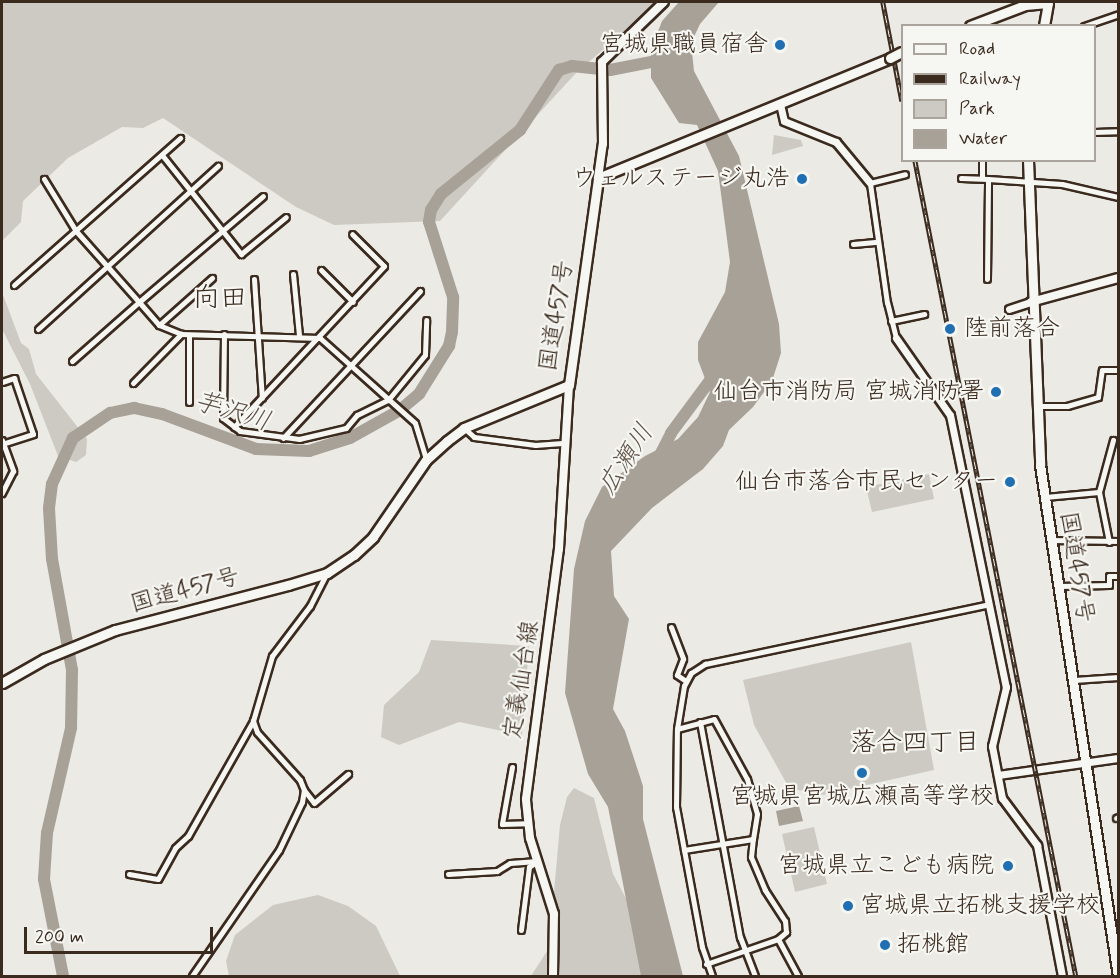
<!DOCTYPE html>
<meta charset="utf-8">
<style>
body{margin:0}
#map{position:relative;width:1120px;height:978px;overflow:hidden;background:#ebeae5;font-family:Mynerve,"Klee One",sans-serif}
div>[style]{position:absolute}
[style*='--x']{left:calc(var(--x)*1px);top:calc(var(--y)*1px);width:calc(var(--w)*1px);rotate:calc(var(--a)*1deg)}
.green>*{inset:0;background:#cdcac4}
.water>*{inset:0;background:#a8a198}
.river>*{height:12px;margin:-6px;padding:0 6px;transform-origin:6px;border-radius:6px;background:#a8a198}
.roads{filter:drop-shadow(2px 0 #3b2a1e) drop-shadow(-2px 0 #3b2a1e) drop-shadow(0 2px #3b2a1e) drop-shadow(0 -2px #3b2a1e)}
.minor>*{height:5px;margin:-2.5px;padding:0 2.5px;transform-origin:2.5px;border-radius:2.5px;background:#f6f6f2}
.tertiary>*{height:7px;margin:-3.5px;padding:0 3.5px;transform-origin:3.5px;border-radius:3.5px;background:#f6f6f2}
.secondary>*{height:8px;margin:-4px;padding:0 4px;transform-origin:4px;border-radius:4px;background:#f6f6f2}
.primary>*{height:8px;margin:-4px;padding:0 4px;transform-origin:4px;border-radius:4px;background:#f6f6f2}
.trunk>*{height:9px;margin:-4.5px;padding:0 4.5px;transform-origin:4.5px;border-radius:4.5px;background:#f6f6f2}
.rail>*{height:4.5px;margin-top:-2.25px;transform-origin:0;background:repeating-linear-gradient(90deg,#f6f6f2 0 7px,#3b2a1e 0 14px);box-sizing:border-box;border-block:2px solid #3b2a1e}
.bridges{filter:drop-shadow(2px 0 #3b2a1e) drop-shadow(-2px 0 #3b2a1e) drop-shadow(0 2px #3b2a1e) drop-shadow(0 -2px #3b2a1e)}
.trunk-bridge>*{height:9px;margin:-4.5px;padding:0 4.5px;transform-origin:4.5px;border-radius:4.5px;background:#f6f6f2}
.dots>*{width:16px;height:16px;translate:-50% -50%;box-sizing:border-box;border:3px solid #f6f6f2;border-radius:50%}
span{translate:-50% -50%;white-space:nowrap;text-align:center;line-height:1.15;-webkit-text-stroke:4.5px #f6f6f2;paint-order:stroke}
.poi-label{font-size:24px;color:#3b2a1e}
.right{translate:-100% -50%;text-align:right}
.left{translate:0 -50%;text-align:left}
.street-label{font-size:24px;color:#3b2a1e}
.water-label{font-size:26px;color:#615449;font-style:italic}
.neighbourhood-label{font-size:26px;color:#3b2a1e}
.quarter-label{font-size:27px;color:#3b2a1e}
.frame{position:absolute;inset:0;border:3px solid #3b2a1e;pointer-events:none}
.legend{position:absolute;left:901px;top:24px;width:195px;height:138px;box-sizing:border-box;background:#f6f6f2;border:2px solid #aba49d;margin:0;padding:8px 10px;list-style:none;font-size:18px;color:#3b2a1e}
.legend li{display:flex;align-items:center;gap:12px;height:30px}
.legend b{width:30px;border:2px solid #aba49d}
.scale{position:absolute;left:24px;top:927px;width:189px;height:27px;box-sizing:border-box;border:3px solid #3b2a1e;border-top:0;padding-left:8px;font-size:18px;line-height:21px;white-space:nowrap;color:#3b2a1e;-webkit-text-stroke:4px #f6f6f2;paint-order:stroke}
</style>
<div id="map">
<div class="green">
<div style="clip-path:polygon(2px 2px,658px 2px,576px 73px,440px 221px,334px 225px,296px 207px,163px 118px,143px 128px,122px 127px,68px 158px,23px 201px,21px 222px,2px 241px)"></div>
<div style="clip-path:polygon(774px 135px,801px 140px,803px 146px,772px 155px)"></div>
<div style="clip-path:polygon(2px 292px,21px 343px,29px 349px,36px 374px,87px 439px,86px 455px,76px 462px,58px 456px,30px 384px,2px 329px)"></div>
<div style="clip-path:polygon(929px 474px,934px 499px,872px 512px,866px 487px)"></div>
<div style="clip-path:polygon(431px 640px,529px 646px,522px 735px,459px 722px,399px 745px,381px 737px,384px 705px,419px 672px)"></div>
<div style="clip-path:polygon(911px 642px,934px 770px,822px 795px,789px 788px,754px 725px,743px 680px)"></div>
<div style="clip-path:polygon(574px 788px,594px 798px,613px 874px,667px 976px,531px 976px,549px 948px,560px 825px,567px 797px)"></div>
<div style="clip-path:polygon(814px 827px,827px 884px,795px 892px,782px 834px)"></div>
<div style="clip-path:polygon(318px 895px,348px 906px,376px 926px,400px 976px,229px 976px,226px 961px,235px 935px,273px 905px)"></div>
</div>
<div class="water">
<div style="clip-path:polygon(679px 2px,719px 2px,700px 24px,691px 43px,694px 71px,739px 156px,779px 324px,781px 353px,772px 381px,753px 407px,729px 430px,723px 446px,703px 469px,652px 508px,611px 551px,614px 596px,629px 619px,613px 709px,625px 731px,643px 786px,643px 819px,683px 976px,641px 976px,608px 807px,588px 774px,565px 693px,574px 569px,585px 521px,602px 487px,645px 456px,678px 439px,698px 417px,710px 392px,698px 360px,698px 342px,725px 292px,730px 262px,718px 171px,697px 125px,679px 123px,651px 78px,651px 50px,662px 21px)"></div>
<div style="clip-path:polygon(799px 806px,803px 821px,779px 826px,776px 811px)"></div>
</div>
<div class="river">
<div style="--x:657;--y:461;--w:31;--a:-63"></div>
<div style="--x:671;--y:433;--w:77;--a:-53.4"></div>
<div style="--x:63;--y:976;--w:99;--a:-101.1"></div>
<div style="--x:44;--y:879;--w:46;--a:-86.3"></div>
<div style="--x:47;--y:833;--w:108;--a:-77.1"></div>
<div style="--x:71;--y:728;--w:58;--a:-89"></div>
<div style="--x:72;--y:670;--w:113;--a:-100.2"></div>
<div style="--x:52;--y:559;--w:51;--a:-93.4"></div>
<div style="--x:49;--y:508;--w:24;--a:-83"></div>
<div style="--x:52;--y:484;--w:51;--a:-65.5"></div>
<div style="--x:73;--y:438;--w:45;--a:-34"></div>
<div style="--x:110;--y:413;--w:25;--a:-12"></div>
<div style="--x:134;--y:408;--w:29;--a:12"></div>
<div style="--x:162;--y:414;--w:100;--a:20.4"></div>
<div style="--x:256;--y:449;--w:53;--a:2.2"></div>
<div style="--x:309;--y:451;--w:43;--a:-17.6"></div>
<div style="--x:350;--y:438;--w:57;--a:-29.2"></div>
<div style="--x:400;--y:410;--w:25;--a:-40"></div>
<div style="--x:419;--y:394;--w:57;--a:-58"></div>
<div style="--x:449;--y:346;--w:14;--a:-78"></div>
<div style="--x:452;--y:332;--w:35;--a:-88"></div>
<div style="--x:453;--y:297;--w:79;--a:-107.7"></div>
<div style="--x:429;--y:222;--w:12;--a:-81"></div>
<div style="--x:431;--y:210;--w:19;--a:-58"></div>
<div style="--x:441;--y:194;--w:102;--a:-39"></div>
<div style="--x:520;--y:130;--w:72;--a:-57"></div>
<div style="--x:559;--y:70;--w:14;--a:-17"></div>
<div style="--x:572;--y:66;--w:38;--a:6"></div>
<div style="--x:610;--y:70;--w:57;--a:-11.1"></div>
</div>
<div class="roads">
<div class="minor">
<div style="--x:1084;--y:26;--w:36;--a:-19"></div>
<div style="--x:1094;--y:132;--w:24;--a:-2"></div>
<div style="--x:162;--y:155;--w:127;--a:51.4"></div>
<div style="--x:241;--y:254;--w:58;--a:-39.4"></div>
<div style="--x:982;--y:160;--w:18;--a:90"></div>
<div style="--x:961;--y:178;--w:27;--a:2"></div>
<div style="--x:44;--y:179;--w:61;--a:58.4"></div>
<div style="--x:76;--y:231;--w:95;--a:48.4"></div>
<div style="--x:139;--y:302;--w:163;--a:-40.5"></div>
<div style="--x:853;--y:244;--w:25;--a:-5"></div>
<div style="--x:321;--y:270;--w:45;--a:45"></div>
<div style="--x:293;--y:274;--w:61;--a:84.4"></div>
<div style="--x:254;--y:279;--w:119;--a:86.2"></div>
<div style="--x:987;--y:279;--w:100;--a:-89.4"></div>
<div style="--x:988;--y:179;--w:74;--a:3.9"></div>
<div style="--x:1062;--y:184;--w:57;--a:13.1"></div>
<div style="--x:14;--y:285;--w:222;--a:-41.5"></div>
<div style="--x:891;--y:321;--w:34;--a:-12"></div>
<div style="--x:159;--y:325;--w:71;--a:-41.6"></div>
<div style="--x:38;--y:329;--w:243;--a:-42.2"></div>
<div style="--x:224;--y:334;--w:84;--a:90.7"></div>
<div style="--x:223;--y:418;--w:21;--a:37"></div>
<div style="--x:240;--y:431;--w:60;--a:7.7"></div>
<div style="--x:299;--y:439;--w:48;--a:-13.2"></div>
<div style="--x:346;--y:428;--w:17;--a:-50"></div>
<div style="--x:357;--y:415;--w:34;--a:-26"></div>
<div style="--x:388;--y:400;--w:58;--a:-50.6"></div>
<div style="--x:425;--y:355;--w:35;--a:-88"></div>
<div style="--x:896;--y:338;--w:36;--a:-104"></div>
<div style="--x:887;--y:303;--w:121;--a:-98.1"></div>
<div style="--x:870;--y:183;--w:36;--a:-14"></div>
<div style="--x:72;--y:361;--w:89;--a:-41.4"></div>
<div style="--x:139;--y:302;--w:30;--a:49"></div>
<div style="--x:159;--y:325;--w:24;--a:22"></div>
<div style="--x:181;--y:334;--w:139;--a:1.6"></div>
<div style="--x:320;--y:338;--w:127;--a:41.8"></div>
<div style="--x:415;--y:423;--w:39;--a:73"></div>
<div style="--x:2;--y:382;--w:13;--a:-18"></div>
<div style="--x:14;--y:378;--w:59;--a:71.3"></div>
<div style="--x:33;--y:434;--w:33;--a:162"></div>
<div style="--x:133;--y:383;--w:69;--a:-45.6"></div>
<div style="--x:189;--y:402;--w:67;--a:-90"></div>
<div style="--x:1036;--y:406;--w:31;--a:0"></div>
<div style="--x:1067;--y:406;--w:32;--a:-16"></div>
<div style="--x:1098;--y:397;--w:27;--a:-82"></div>
<div style="--x:1102;--y:370;--w:16;--a:0"></div>
<div style="--x:234;--y:427;--w:220;--a:-47"></div>
<div style="--x:384;--y:266;--w:45;--a:-135"></div>
<div style="--x:464;--y:428;--w:13;--a:42"></div>
<div style="--x:474;--y:437;--w:62;--a:7.5"></div>
<div style="--x:535;--y:445;--w:31;--a:-4"></div>
<div style="--x:283;--y:438;--w:201;--a:-47"></div>
<div style="--x:2;--y:440;--w:33;--a:70"></div>
<div style="--x:13;--y:471;--w:25;--a:117"></div>
<div style="--x:1099;--y:492;--w:54;--a:-74.9"></div>
<div style="--x:1045;--y:497;--w:54;--a:-5.3"></div>
<div style="--x:1099;--y:492;--w:51;--a:78.7"></div>
<div style="--x:1052;--y:540;--w:66;--a:0.9"></div>
<div style="--x:1059;--y:586;--w:50;--a:-1.1"></div>
<div style="--x:1109;--y:585;--w:9;--a:-90"></div>
<div style="--x:1109;--y:576;--w:9;--a:0"></div>
<div style="--x:671;--y:627;--w:34;--a:69"></div>
<div style="--x:683;--y:659;--w:17;--a:111"></div>
<div style="--x:677;--y:675;--w:11;--a:34"></div>
<div style="--x:1074;--y:680;--w:44;--a:-3.9"></div>
<div style="--x:700;--y:722;--w:219;--a:79.5"></div>
<div style="--x:740;--y:937;--w:42;--a:69"></div>
<div style="--x:677;--y:729;--w:38;--a:-15"></div>
<div style="--x:714;--y:719;--w:68;--a:61.2"></div>
<div style="--x:747;--y:779;--w:36;--a:74"></div>
<div style="--x:757;--y:814;--w:25;--a:99"></div>
<div style="--x:753;--y:839;--w:70;--a:170.9"></div>
<div style="--x:512;--y:767;--w:58;--a:100"></div>
<div style="--x:502;--y:824;--w:25;--a:-2"></div>
<div style="--x:304;--y:790;--w:16;--a:52"></div>
<div style="--x:314;--y:803;--w:45;--a:-40.5"></div>
<div style="--x:1116;--y:818;--w:2;--a:-27"></div>
<div style="--x:129;--y:874;--w:29;--a:10"></div>
<div style="--x:158;--y:879;--w:35;--a:-61"></div>
<div style="--x:175;--y:848;--w:18;--a:-43"></div>
<div style="--x:188;--y:836;--w:132;--a:-60.5"></div>
<div style="--x:448;--y:874;--w:49;--a:-3.5"></div>
<div style="--x:497;--y:871;--w:15;--a:-32"></div>
<div style="--x:510;--y:863;--w:27;--a:-4"></div>
<div style="--x:521;--y:930;--w:64;--a:-82.8"></div>
<div style="--x:529;--y:867;--w:9;--a:-36"></div>
<div style="--x:778;--y:939;--w:42;--a:61.6"></div>
<div style="--x:706;--y:964;--w:76;--a:-19.1"></div>
<div style="--x:778;--y:939;--w:11;--a:-41"></div>
<div style="--x:786;--y:932;--w:11;--a:-95"></div>
<div style="--x:785;--y:921;--w:37;--a:-123"></div>
<div style="--x:765;--y:890;--w:36;--a:-113"></div>
<div style="--x:751;--y:857;--w:18;--a:-84"></div>
<div style="--x:192;--y:976;--w:153;--a:-55.4"></div>
<div style="--x:279;--y:850;--w:53;--a:-64.4"></div>
<div style="--x:302;--y:802;--w:12;--a:-81"></div>
<div style="--x:304;--y:790;--w:11;--a:-112"></div>
<div style="--x:300;--y:780;--w:64;--a:-131.9"></div>
<div style="--x:257;--y:732;--w:12;--a:-110"></div>
<div style="--x:253;--y:721;--w:68;--a:-73.7"></div>
<div style="--x:272;--y:656;--w:63;--a:-52.8"></div>
<div style="--x:310;--y:606;--w:36;--a:-63"></div>
<div style="--x:712;--y:976;--w:31;--a:-109"></div>
<div style="--x:702;--y:947;--w:142;--a:-100.5"></div>
<div style="--x:676;--y:807;--w:78;--a:-89.3"></div>
<div style="--x:677;--y:729;--w:44;--a:-80.8"></div>
<div style="--x:684;--y:686;--w:15;--a:-62"></div>
<div style="--x:691;--y:673;--w:17;--a:-33"></div>
<div style="--x:705;--y:664;--w:290;--a:-11.9"></div>
</div>
<div class="tertiary">
<div style="--x:780;--y:104;--w:17;--a:77"></div>
<div style="--x:784;--y:121;--w:56;--a:22"></div>
<div style="--x:836;--y:142;--w:53;--a:50.3"></div>
<div style="--x:1009;--y:309;--w:23;--a:-18"></div>
<div style="--x:896;--y:338;--w:94;--a:55"></div>
<div style="--x:950;--y:415;--w:278;--a:78.4"></div>
<div style="--x:1006;--y:687;--w:61;--a:103.3"></div>
<div style="--x:992;--y:746;--w:53;--a:79.1"></div>
<div style="--x:1002;--y:798;--w:59;--a:53.3"></div>
<div style="--x:1037;--y:845;--w:133;--a:79.2"></div>
<div style="--x:998;--y:775;--w:121;--a:-8.1"></div>
</div>
<div class="secondary">
<div style="--x:1031;--y:302;--w:90;--a:-15.4"></div>
</div>
<div class="primary">
<div style="--x:598;--y:178;--w:34;--a:-82"></div>
<div style="--x:603;--y:144;--w:82;--a:-90.7"></div>
<div style="--x:602;--y:62;--w:86;--a:-44.1"></div>
<div style="--x:553;--y:976;--w:62;--a:-89.1"></div>
<div style="--x:554;--y:914;--w:80;--a:-107.5"></div>
<div style="--x:530;--y:838;--w:39;--a:-96"></div>
<div style="--x:526;--y:799;--w:252;--a:-82.5"></div>
<div style="--x:559;--y:549;--w:164;--a:-86.5"></div>
</div>
<div class="trunk">
<div style="--x:970;--y:26;--w:59;--a:-20.9"></div>
<div style="--x:1025;--y:5;--w:23;--a:-5"></div>
<div style="--x:1048;--y:3;--w:23;--a:100"></div>
<div style="--x:1028;--y:160;--w:305;--a:87.7"></div>
<div style="--x:1040;--y:465;--w:517;--a:81.32"></div>
<div style="--x:2;--y:683;--w:48;--a:-29.7"></div>
<div style="--x:44;--y:659;--w:77;--a:-22.2"></div>
<div style="--x:115;--y:630;--w:179;--a:-14.6"></div>
<div style="--x:288;--y:585;--w:41;--a:-17.1"></div>
<div style="--x:327;--y:573;--w:32;--a:-34"></div>
<div style="--x:354;--y:555;--w:26;--a:-43"></div>
<div style="--x:373;--y:537;--w:93;--a:-55.5"></div>
<div style="--x:426;--y:460;--w:28;--a:-42"></div>
<div style="--x:447;--y:441;--w:21;--a:-37"></div>
<div style="--x:464;--y:428;--w:113;--a:-22.3"></div>
<div style="--x:569;--y:385;--w:209;--a:-82"></div>
<div style="--x:598;--y:178;--w:316;--a:-22.3"></div>
</div>
</div>
<div class="rail">
<div style="--x:883;--y:2;--w:101;--a:79.1"></div>
<div style="--x:915;--y:160;--w:832;--a:78.84"></div>
</div>
<div class="bridges">
<div class="trunk-bridge">
<div style="--x:890;--y:58;--w:13;--a:-27"></div>
</div>
</div>
<div class="dots">
<div style="left:780px;top:45px;background:#1f6fb2"></div>
<div style="left:802px;top:179px;background:#1f6fb2"></div>
<div style="left:950px;top:329px;background:#1f6fb2"></div>
<div style="left:996px;top:392px;background:#1f6fb2"></div>
<div style="left:1010px;top:482px;background:#1f6fb2"></div>
<div style="left:862px;top:773px;background:#1f6fb2"></div>
<div style="left:1008px;top:866px;background:#1f6fb2"></div>
<div style="left:848px;top:906px;background:#1f6fb2"></div>
<div style="left:885px;top:945px;background:#1f6fb2"></div>
</div>
<div class="poi-label">
<span class="right" style="left:768px;top:45px">宮城県職員宿舎</span>
<span class="right" style="left:790px;top:179px">ウェルステージ丸浩</span>
<span class="left" style="left:964px;top:329px">陸前落合</span>
<span class="right" style="left:984px;top:392px">仙台市消防局 宮城消防署</span>
<span class="right" style="left:998px;top:482px">仙台市落合市民センター</span>
<span style="left:862px;top:797px">宮城県宮城広瀬高等学校</span>
<span class="right" style="left:994px;top:866px">宮城県立こども病院</span>
<span class="left" style="left:860px;top:906px">宮城県立拓桃支援学校</span>
<span class="left" style="left:897px;top:945px">拓桃館</span>
</div>
<div class="street-label">
<span style="left:557px;top:316px;rotate:-81deg">国道457号</span>
<span style="left:1076px;top:567px;rotate:81deg">国道457号</span>
<span style="left:185px;top:591px;rotate:-15deg">国道457号</span>
<span style="left:522px;top:680px;rotate:-81deg">定義仙台線</span>
</div>
<div class="water-label">
<span style="left:232px;top:413px;rotate:17deg">芋沢川</span>
<span style="left:627px;top:460px;rotate:-57deg">広瀬川</span>
</div>
<div class="neighbourhood-label">
<span style="left:915px;top:744px">落合四丁目</span>
</div>
<div class="quarter-label">
<span style="left:220px;top:299px">向田</span>
</div>
<div class="frame"></div>
<ul class="legend">
<li><b style="height:8px;background:#f6f6f2"></b>Road</li>
<li><b style="height:8px;background:#3b2a1e"></b>Railway</li>
<li><b style="height:16px;background:#cdcac4"></b>Park</li>
<li><b style="height:16px;background:#a8a198"></b>Water</li>
</ul>
<div class="scale">200 m</div>
</div>
